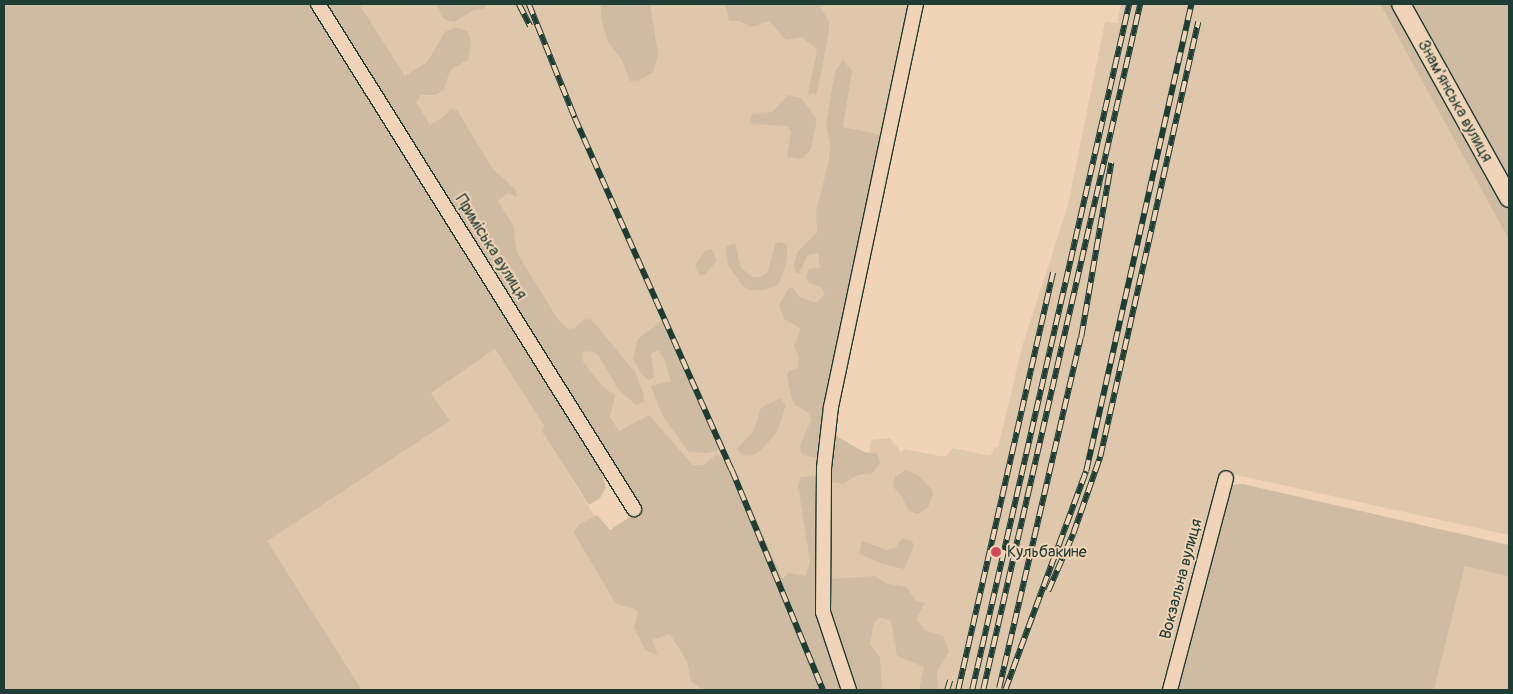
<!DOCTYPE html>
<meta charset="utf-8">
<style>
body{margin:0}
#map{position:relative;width:1513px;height:694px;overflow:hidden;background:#f1d4b7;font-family:Pangolin,sans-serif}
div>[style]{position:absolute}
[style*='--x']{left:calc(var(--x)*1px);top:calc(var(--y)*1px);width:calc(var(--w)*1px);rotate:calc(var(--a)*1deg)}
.built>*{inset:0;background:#dfc7ac}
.green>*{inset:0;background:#cfbba2}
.roads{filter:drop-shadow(1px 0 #1f3d34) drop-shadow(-1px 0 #1f3d34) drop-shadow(0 1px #1f3d34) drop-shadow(0 -1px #1f3d34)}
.minor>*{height:14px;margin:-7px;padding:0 7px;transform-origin:7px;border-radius:7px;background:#f1d4b7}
.tertiary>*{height:18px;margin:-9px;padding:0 9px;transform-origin:9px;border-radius:9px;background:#f1d4b7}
.rail>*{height:5.5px;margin-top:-2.75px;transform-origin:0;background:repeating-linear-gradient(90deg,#f1d4b7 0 11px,#1f3d34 0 22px);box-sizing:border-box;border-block:1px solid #1f3d34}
.dots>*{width:14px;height:14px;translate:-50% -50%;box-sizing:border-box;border:2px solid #f1d4b7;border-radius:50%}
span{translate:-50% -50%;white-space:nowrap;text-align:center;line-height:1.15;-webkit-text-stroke:4px #f1d4b7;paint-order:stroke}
.street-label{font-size:16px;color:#1f3d34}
.poi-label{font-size:16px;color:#1f3d34}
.left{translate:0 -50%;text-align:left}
.frame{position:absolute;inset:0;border:5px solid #1f3d34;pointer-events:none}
</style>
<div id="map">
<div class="built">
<div style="clip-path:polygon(355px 4px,911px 4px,827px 407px,818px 580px,789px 591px,741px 487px,826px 690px,820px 690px,694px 479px,619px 432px)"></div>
<div style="clip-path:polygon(1121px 4px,1380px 4px,1509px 240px,1509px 535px,1223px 472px,1166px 690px,852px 690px,825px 578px,828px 468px,865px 474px,871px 440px,890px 438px,901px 452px,904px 449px,945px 457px,953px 448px,991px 456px,994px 447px,998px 448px,1022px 347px,1068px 205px,1105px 22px,1117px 23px)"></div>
<div style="clip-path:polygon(495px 349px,546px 427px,541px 430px,593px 513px,710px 690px,362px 690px,266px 541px,450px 421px,431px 393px)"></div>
<div style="clip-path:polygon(1465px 566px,1509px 577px,1509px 690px,1434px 690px)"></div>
</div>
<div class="green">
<div style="clip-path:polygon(4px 4px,315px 4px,600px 467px,606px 488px,600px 498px,589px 505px,541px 430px,545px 427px,495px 349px,431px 393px,450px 421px,267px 541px,362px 690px,4px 690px)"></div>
<div style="clip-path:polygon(323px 4px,359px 4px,405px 76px,427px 62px,445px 32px,455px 27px,467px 31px,471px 42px,468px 60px,450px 70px,444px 90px,435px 95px,421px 95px,416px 102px,430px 125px,447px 114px,450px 108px,457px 110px,492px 168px,516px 190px,517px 197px,508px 193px,498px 201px,513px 225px,517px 253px,559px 321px,569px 329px,575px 328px,585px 319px,591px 319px,635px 372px,644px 395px,644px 402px,636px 405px,619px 390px,598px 355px,591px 351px,582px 352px,583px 361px,591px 372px,603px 387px,615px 395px,610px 417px,619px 431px,649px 415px,693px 465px,703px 465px,717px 454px,725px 461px,821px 690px,703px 690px,691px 681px,687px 661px,670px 634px,652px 640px,658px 655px,645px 650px,634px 627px,638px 613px,635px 609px,616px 604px,574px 533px,578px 525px,597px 515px,610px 530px,640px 510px)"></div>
<div style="clip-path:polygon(436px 4px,486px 4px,484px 9px,474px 10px,454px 22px,444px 19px)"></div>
<div style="clip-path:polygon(601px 4px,650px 4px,658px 54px,653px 72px,638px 81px,630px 81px,622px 60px,608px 42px,601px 19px)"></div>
<div style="clip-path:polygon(725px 4px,818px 4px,829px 21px,829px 31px,817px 94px,808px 94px,817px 50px,815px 47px,801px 37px,786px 40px,769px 21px,751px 27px,740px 21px,729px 21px)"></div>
<div style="clip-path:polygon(1380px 4px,1395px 4px,1509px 209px,1509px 240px)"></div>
<div style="clip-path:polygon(1407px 4px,1509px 4px,1509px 187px)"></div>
<div style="clip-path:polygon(843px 60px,852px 71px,843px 127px,882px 135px,834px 426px,838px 437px,864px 452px,877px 454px,880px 463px,873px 473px,858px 475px,843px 484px,833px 482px,830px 485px,829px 579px,875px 576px,885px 583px,907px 587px,915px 600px,925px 603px,916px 619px,925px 630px,943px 636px,949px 651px,937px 672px,938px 690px,919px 690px,924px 667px,897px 656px,891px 621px,879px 617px,874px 623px,870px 644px,880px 658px,882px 690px,826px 690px,730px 461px,783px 579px,788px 573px,806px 576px,810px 561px,798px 486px,801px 477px,817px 476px,818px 458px,802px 455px,799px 448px,811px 420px,809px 413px,795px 405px,792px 399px,787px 376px,789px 371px,798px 368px,799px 357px,794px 346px,801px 329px,784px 319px,779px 305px,789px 288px,793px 288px,799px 297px,817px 303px,825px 294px,822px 288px,808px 282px,806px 277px,809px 269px,820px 267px,818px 253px,807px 256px,799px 273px,796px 273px,794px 264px,798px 251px,817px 233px,816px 212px,829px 160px,830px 145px,826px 124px,835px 72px)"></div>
<div style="clip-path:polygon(788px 95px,801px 98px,817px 119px,811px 149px,802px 159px,787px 157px,791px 132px,787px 126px,752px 124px,750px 121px,752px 114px,772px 112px)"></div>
<div style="clip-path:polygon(781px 242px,787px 245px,787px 260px,780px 281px,775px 287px,761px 290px,750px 290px,743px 286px,728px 265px,726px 247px,735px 243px,741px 268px,753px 277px,761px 277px,768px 272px,775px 244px)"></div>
<div style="clip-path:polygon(711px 249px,717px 260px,706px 274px,700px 275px,695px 266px,705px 251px)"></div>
<div style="clip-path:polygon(660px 322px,666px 323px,669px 330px,719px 443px,718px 450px,708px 453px,689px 452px,662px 415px,651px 386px,671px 381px,663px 356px,658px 350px,651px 354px,654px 377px,649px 380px,642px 375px,633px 359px,638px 339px)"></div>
<div style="clip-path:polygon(780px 398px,786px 405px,777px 432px,761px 450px,751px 456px,742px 455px,737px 449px,753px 432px,761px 408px)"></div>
<div style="clip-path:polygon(905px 470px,918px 475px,932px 490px,933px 495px,928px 507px,918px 514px,909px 511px,901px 495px,893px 487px,895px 477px)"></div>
<div style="clip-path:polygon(1243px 484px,1509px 545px,1509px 577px,1465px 566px,1434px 690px,1173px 690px,1230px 485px)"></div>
<div style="clip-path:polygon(902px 538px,912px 541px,914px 546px,904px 569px,886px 565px,859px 554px,862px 541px,887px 550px,895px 548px)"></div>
</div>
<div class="roads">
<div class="minor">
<div style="--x:318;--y:4;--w:596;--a:57.96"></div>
<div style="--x:849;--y:690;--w:82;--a:-108.4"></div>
<div style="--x:823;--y:612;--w:144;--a:-89.6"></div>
<div style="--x:824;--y:468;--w:61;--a:-83.5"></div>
<div style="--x:831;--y:407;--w:412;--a:-78.1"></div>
<div style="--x:1170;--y:690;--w:219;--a:-75.2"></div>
</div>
<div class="tertiary">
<div style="--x:1401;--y:4;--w:222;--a:60.9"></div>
</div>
</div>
<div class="rail">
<div style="--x:519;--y:4;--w:25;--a:63"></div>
<div style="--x:529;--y:4;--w:123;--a:68"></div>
<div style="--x:575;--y:118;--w:385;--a:66"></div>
<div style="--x:732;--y:470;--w:238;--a:67.5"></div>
<div style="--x:1048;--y:591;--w:62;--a:-66.3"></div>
<div style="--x:1073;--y:534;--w:82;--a:-70.7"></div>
<div style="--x:1100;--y:457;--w:446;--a:-77.3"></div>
<div style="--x:999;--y:688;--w:360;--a:-76.9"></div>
<div style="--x:1081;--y:337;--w:177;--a:-80.2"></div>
<div style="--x:947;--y:690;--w:10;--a:-73"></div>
<div style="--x:958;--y:690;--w:428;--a:-77.2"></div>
<div style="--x:972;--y:690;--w:704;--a:-77.11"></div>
<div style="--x:983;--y:690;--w:704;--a:-77.11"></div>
<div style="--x:1005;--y:690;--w:233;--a:-69.7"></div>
<div style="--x:1086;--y:471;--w:479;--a:-77.3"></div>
</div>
<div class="dots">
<div style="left:996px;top:552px;background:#d1495b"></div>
</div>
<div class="street-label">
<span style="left:1455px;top:101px;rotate:61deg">Знам'янська вулиця</span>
<span style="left:491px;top:247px;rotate:58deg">Приміська вулиця</span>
<span style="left:1181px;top:579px;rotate:-75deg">Вокзальна вулиця</span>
</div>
<div class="poi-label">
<span class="left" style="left:1007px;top:552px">Кульбакине</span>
</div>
<div class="frame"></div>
</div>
